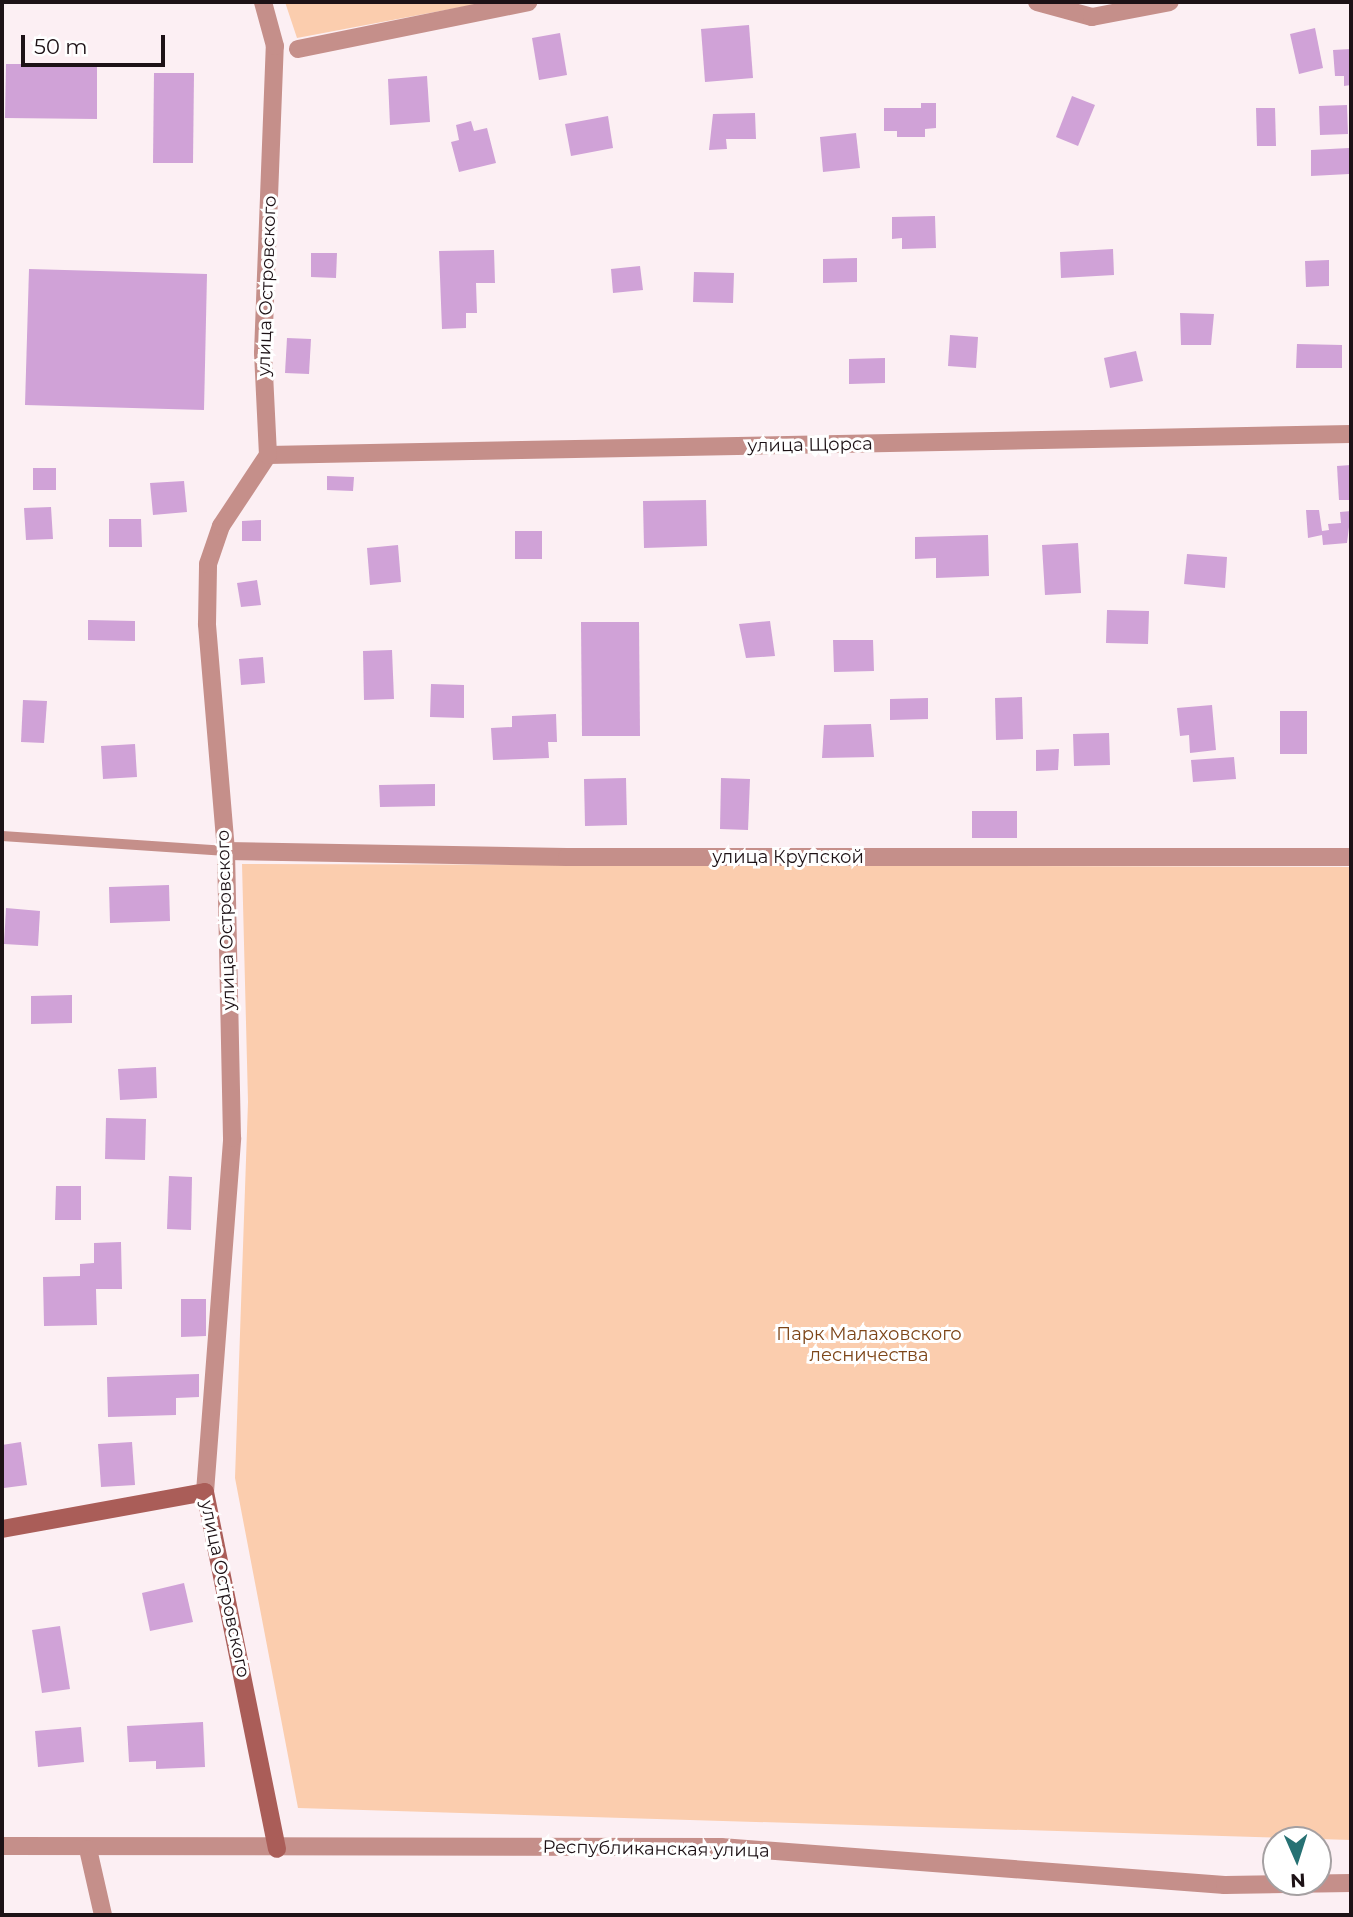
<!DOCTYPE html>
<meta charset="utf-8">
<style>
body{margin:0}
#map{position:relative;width:1353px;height:1917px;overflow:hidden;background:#fceff3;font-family:Montserrat,sans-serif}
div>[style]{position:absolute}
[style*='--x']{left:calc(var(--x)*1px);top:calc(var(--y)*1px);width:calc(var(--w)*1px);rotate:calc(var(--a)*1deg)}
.green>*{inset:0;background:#fbcdae}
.building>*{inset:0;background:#d0a2d7}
.lane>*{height:10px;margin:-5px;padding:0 5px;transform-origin:5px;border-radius:5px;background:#c58f8a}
.street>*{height:18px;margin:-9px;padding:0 9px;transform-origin:9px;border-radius:9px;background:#c58f8a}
.secondary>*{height:18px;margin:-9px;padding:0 9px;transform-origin:9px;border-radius:9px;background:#aa5d58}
span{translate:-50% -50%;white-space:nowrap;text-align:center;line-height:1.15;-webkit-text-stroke:6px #fff;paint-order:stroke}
.street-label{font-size:18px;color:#1d1216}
.park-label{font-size:18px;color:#7d4518}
.frame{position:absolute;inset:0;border:4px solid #1d1216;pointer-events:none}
.north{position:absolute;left:1262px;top:1826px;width:70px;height:70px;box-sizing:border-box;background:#fff;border:2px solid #a5a0a2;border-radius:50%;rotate:177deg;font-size:19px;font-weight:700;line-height:28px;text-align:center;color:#1d1216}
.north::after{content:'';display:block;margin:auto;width:24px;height:32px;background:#267173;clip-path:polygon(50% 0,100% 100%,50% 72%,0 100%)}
.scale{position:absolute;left:21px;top:35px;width:144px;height:32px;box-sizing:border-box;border:4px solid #1d1216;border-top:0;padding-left:9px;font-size:21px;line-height:24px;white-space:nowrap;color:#1d1216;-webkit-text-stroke:5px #fff;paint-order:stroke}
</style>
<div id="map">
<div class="green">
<div style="clip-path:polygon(285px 2px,488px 2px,297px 38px)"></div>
<div style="clip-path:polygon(242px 864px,1351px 867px,1351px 1840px,298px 1808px,235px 1478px,248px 1102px)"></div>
</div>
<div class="building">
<div style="clip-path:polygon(749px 25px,753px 78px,705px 82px,701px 29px)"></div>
<div style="clip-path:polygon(1315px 28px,1323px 68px,1299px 74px,1290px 34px)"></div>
<div style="clip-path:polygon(560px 33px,567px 75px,539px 80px,532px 38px)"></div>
<div style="clip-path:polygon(1351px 49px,1351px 85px,1344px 86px,1344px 76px,1335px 76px,1333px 50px)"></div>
<div style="clip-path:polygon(6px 64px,97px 64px,97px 119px,5px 118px)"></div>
<div style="clip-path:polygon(154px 73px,194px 73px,193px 163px,153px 163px)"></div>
<div style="clip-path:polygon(427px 76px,430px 122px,390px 125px,388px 79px)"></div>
<div style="clip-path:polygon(1072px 96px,1095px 105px,1078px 146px,1056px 137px)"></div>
<div style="clip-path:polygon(921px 103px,936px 103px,936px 128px,925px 129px,925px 137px,897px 137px,897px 131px,884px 131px,884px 108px,921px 108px)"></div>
<div style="clip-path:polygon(1347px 105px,1348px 134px,1320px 135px,1319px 106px)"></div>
<div style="clip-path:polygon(1256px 108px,1275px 108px,1276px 146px,1257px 146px)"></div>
<div style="clip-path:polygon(755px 113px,756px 139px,726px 139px,727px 149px,709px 150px,713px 114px)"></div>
<div style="clip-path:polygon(608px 116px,613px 148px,571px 156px,565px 124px)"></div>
<div style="clip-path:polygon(471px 121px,474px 131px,487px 128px,496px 163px,459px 172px,451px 142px,459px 140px,456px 125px)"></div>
<div style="clip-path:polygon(856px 133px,860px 168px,823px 172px,820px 137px)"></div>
<div style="clip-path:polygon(1349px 148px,1349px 174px,1311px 176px,1311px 150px)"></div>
<div style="clip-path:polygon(935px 216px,936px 248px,902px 249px,902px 238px,892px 239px,892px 217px)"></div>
<div style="clip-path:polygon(1113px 249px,1114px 275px,1061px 278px,1060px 252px)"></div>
<div style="clip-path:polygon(494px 250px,495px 283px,476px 283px,477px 313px,466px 313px,466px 328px,442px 329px,439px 251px)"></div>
<div style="clip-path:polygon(311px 253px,337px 253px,336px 278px,311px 277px)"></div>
<div style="clip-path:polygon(857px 258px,857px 282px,823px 283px,823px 259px)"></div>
<div style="clip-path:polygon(1329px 260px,1329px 286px,1306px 287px,1305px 261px)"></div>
<div style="clip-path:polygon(640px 266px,643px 290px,613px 293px,611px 269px)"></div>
<div style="clip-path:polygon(29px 269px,207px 274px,204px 410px,25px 405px)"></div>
<div style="clip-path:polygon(694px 272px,734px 273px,733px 303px,693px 302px)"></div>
<div style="clip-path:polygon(1180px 313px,1214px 314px,1211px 345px,1181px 345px)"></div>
<div style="clip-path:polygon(950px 335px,978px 337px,976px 368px,948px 366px)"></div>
<div style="clip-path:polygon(287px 338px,311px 339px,309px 374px,285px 373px)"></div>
<div style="clip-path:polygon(1297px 344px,1342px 345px,1342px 368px,1296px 368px)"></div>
<div style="clip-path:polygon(1136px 351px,1143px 381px,1110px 388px,1104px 358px)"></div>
<div style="clip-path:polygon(885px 358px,885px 383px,849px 384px,849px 359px)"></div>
<div style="clip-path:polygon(1351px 465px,1351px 500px,1339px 500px,1337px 466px)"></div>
<div style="clip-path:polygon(33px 468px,56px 468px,56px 490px,33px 490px)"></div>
<div style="clip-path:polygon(327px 476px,354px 477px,353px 491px,327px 490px)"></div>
<div style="clip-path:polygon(184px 481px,187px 512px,153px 515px,150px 483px)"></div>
<div style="clip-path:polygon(706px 500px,707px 546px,644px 548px,643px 501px)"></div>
<div style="clip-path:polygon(51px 507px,53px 539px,26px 540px,24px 508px)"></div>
<div style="clip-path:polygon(1306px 510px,1319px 510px,1322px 531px,1329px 530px,1328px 524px,1341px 523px,1340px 512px,1351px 511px,1347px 543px,1323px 545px,1322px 535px,1308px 538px)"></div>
<div style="clip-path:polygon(109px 519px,141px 519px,142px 547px,109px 547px)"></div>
<div style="clip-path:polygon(261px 520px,261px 541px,242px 541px,242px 521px)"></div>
<div style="clip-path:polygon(515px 531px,542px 531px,542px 559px,515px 559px)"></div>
<div style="clip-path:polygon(988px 535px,989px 576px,936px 578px,936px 558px,915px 559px,915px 537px)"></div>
<div style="clip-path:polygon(1078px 543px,1081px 593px,1045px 595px,1042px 545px)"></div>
<div style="clip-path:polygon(398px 545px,401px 582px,370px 585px,367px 548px)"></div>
<div style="clip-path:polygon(1187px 554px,1227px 557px,1225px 588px,1184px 584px)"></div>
<div style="clip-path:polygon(257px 580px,261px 605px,241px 607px,237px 583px)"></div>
<div style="clip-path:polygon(1107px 610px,1149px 611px,1148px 644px,1106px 643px)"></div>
<div style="clip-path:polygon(88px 620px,135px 621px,135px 641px,88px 640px)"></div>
<div style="clip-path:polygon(770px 621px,775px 656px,746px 658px,739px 624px)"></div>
<div style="clip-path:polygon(581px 622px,639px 622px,640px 736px,582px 736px)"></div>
<div style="clip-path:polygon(833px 640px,873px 640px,874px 671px,834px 672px)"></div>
<div style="clip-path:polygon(392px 650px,394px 699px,364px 700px,363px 651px)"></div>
<div style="clip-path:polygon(263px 657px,265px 683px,241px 685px,239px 659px)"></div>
<div style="clip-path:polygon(431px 684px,464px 685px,464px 718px,430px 717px)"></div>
<div style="clip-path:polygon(1022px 697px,1023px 739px,996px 740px,995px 698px)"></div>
<div style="clip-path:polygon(928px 698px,928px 719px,890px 720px,890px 699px)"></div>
<div style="clip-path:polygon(23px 700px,47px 701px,44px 743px,21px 742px)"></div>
<div style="clip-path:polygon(1212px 705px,1216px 750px,1190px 753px,1189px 735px,1180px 736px,1177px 708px)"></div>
<div style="clip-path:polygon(1280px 711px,1307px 711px,1307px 754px,1280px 754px)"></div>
<div style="clip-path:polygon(556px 714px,557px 742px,548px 742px,549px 758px,493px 760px,491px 728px,512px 727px,512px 716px)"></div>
<div style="clip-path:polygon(871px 724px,874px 757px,822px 758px,824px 725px)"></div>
<div style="clip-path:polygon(1109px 733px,1110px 765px,1074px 766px,1073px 734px)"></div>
<div style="clip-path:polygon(135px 744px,137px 777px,103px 779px,101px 746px)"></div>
<div style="clip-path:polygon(1059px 749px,1058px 770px,1036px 771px,1036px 750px)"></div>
<div style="clip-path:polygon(1234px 757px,1236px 779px,1193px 782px,1191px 760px)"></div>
<div style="clip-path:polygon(626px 778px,627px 825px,585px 826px,584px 779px)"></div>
<div style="clip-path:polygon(721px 778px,750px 779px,748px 830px,720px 829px)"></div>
<div style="clip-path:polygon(435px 784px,435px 806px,380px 807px,379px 785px)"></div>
<div style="clip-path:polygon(972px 811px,1017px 811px,1017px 838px,972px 838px)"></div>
<div style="clip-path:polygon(169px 885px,170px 921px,110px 923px,109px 887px)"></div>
<div style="clip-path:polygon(6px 908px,40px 911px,38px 946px,4px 944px)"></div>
<div style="clip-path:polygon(72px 995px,72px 1023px,31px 1024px,31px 996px)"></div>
<div style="clip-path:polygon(156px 1067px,157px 1098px,120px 1100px,118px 1069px)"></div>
<div style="clip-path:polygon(106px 1118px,146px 1119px,145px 1160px,105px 1159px)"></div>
<div style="clip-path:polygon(169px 1176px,192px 1177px,191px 1230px,167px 1229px)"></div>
<div style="clip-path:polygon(56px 1186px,81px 1186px,81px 1220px,55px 1220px)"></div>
<div style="clip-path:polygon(121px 1242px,122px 1289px,96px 1289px,97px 1325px,44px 1326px,43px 1277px,80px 1276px,80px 1264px,94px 1263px,94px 1243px)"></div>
<div style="clip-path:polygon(181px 1299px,206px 1299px,206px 1336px,181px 1337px)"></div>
<div style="clip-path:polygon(199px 1374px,199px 1397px,176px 1398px,176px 1415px,108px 1417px,107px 1377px)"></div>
<div style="clip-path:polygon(21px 1442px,27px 1485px,4px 1488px,2px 1445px)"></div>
<div style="clip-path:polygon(132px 1442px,135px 1485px,101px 1487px,98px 1444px)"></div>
<div style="clip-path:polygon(184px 1583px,193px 1622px,150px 1631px,142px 1593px)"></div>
<div style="clip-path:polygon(60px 1626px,70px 1689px,42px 1693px,32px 1630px)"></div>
<div style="clip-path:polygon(203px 1722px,205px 1767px,156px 1769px,156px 1761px,129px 1762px,127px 1726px)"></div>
<div style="clip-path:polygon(81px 1727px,84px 1762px,38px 1767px,35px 1731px)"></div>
</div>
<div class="lane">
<div style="--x:2;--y:836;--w:225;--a:3.8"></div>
</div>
<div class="street">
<div style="--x:1037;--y:2;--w:57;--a:15.3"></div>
<div style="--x:1092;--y:17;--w:79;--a:-10.9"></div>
<div style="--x:298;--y:49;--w:235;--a:-11.5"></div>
<div style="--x:268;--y:455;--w:1083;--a:-1.11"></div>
<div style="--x:226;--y:851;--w:341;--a:1"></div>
<div style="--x:567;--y:857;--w:784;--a:0"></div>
<div style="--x:205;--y:1492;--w:355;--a:-85.6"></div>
<div style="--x:232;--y:1138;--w:287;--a:-91.2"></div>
<div style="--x:226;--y:851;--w:228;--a:-94.8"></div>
<div style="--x:207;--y:624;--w:60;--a:-89"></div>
<div style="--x:208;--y:564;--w:40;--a:-71.1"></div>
<div style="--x:221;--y:526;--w:85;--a:-56.5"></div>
<div style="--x:268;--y:455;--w:102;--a:-92.8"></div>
<div style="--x:263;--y:353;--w:307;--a:-87.8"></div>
<div style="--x:275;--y:46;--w:46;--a:-105.3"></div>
<div style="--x:2;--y:1846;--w:719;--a:0.08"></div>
<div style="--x:721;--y:1847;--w:505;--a:4.31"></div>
<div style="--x:1225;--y:1885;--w:126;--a:-0.9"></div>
<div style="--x:88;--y:1849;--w:68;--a:77.2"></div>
</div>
<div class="secondary">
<div style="--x:2;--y:1529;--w:206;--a:-10.3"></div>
<div style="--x:205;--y:1492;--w:364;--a:78.6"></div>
</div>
<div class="street-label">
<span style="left:267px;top:286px;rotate:-88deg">улица Островского</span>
<span style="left:810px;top:445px;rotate:-1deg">улица Щорса</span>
<span style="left:788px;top:857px">улица Крупской</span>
<span style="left:226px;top:920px;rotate:-92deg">улица Островского</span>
<span style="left:225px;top:1589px;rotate:78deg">улица Островского</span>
<span style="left:656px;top:1849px;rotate:1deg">Республиканская улица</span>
</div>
<div class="park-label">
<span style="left:869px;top:1345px">Парк Малаховского<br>лесничества</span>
</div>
<div class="frame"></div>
<div class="north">N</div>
<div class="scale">50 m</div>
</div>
